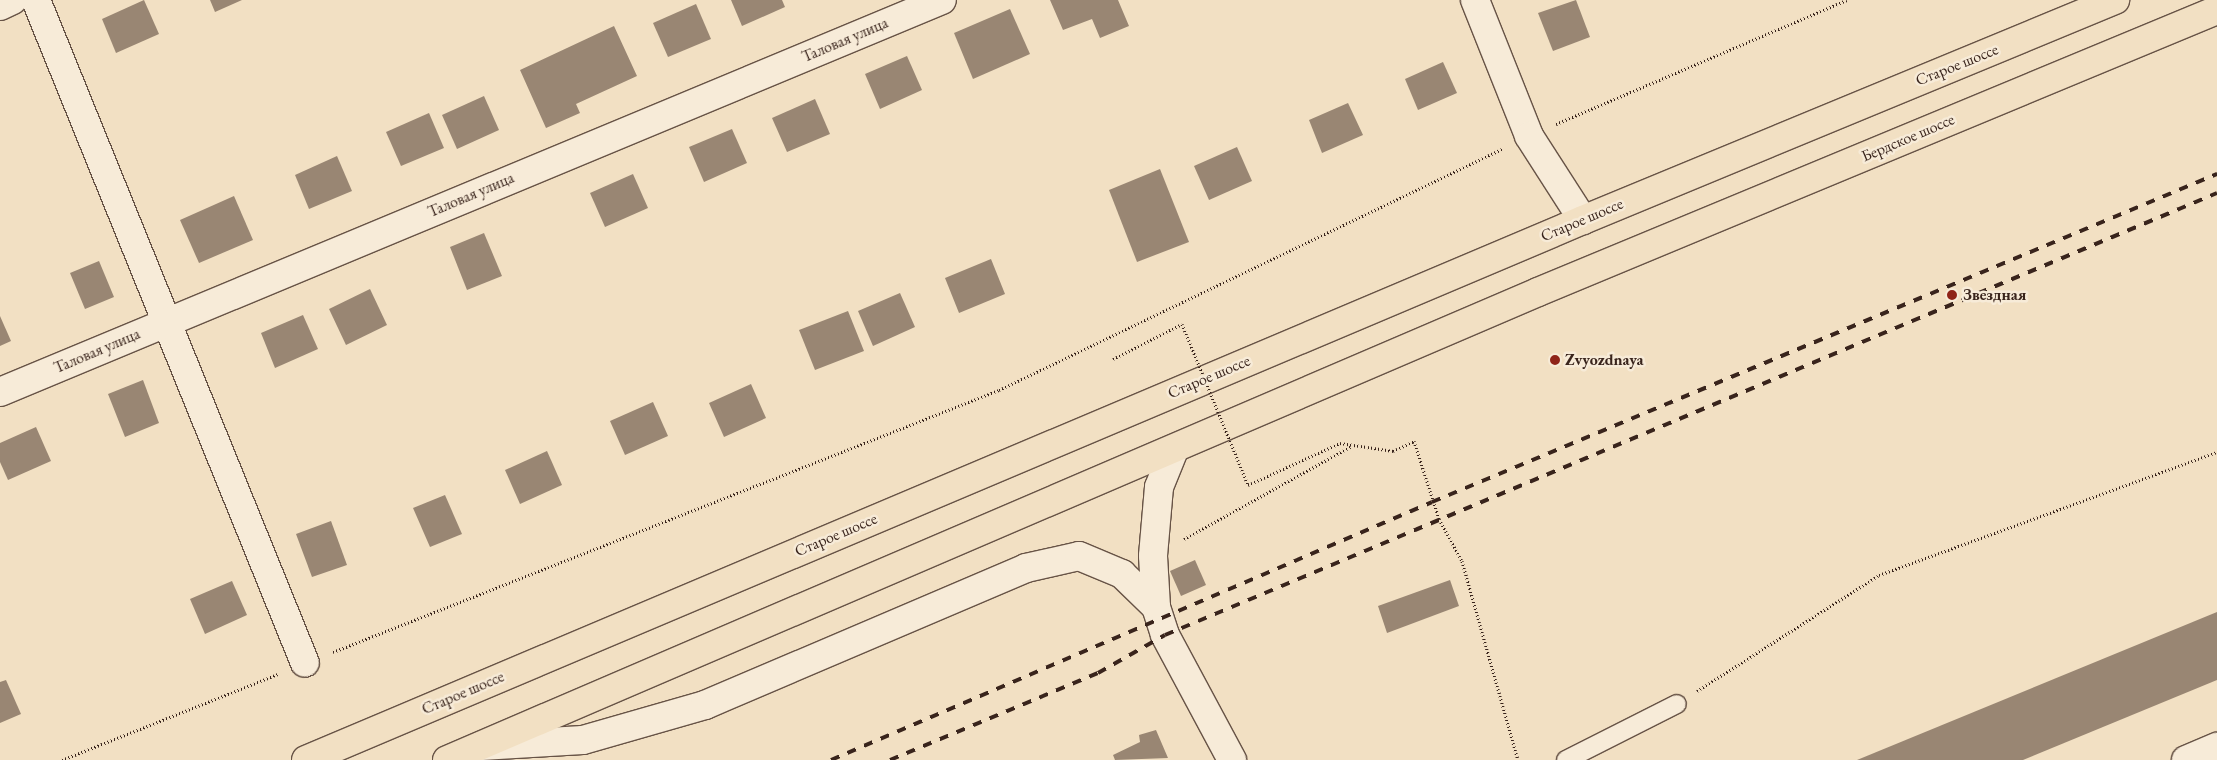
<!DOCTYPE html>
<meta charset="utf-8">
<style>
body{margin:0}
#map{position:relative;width:2217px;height:760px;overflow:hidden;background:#f2e0c3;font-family:"EB Garamond",serif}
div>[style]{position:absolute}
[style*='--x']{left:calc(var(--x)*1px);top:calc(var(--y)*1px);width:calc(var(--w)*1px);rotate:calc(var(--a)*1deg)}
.building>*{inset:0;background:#998673}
.path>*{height:3px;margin-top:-1.5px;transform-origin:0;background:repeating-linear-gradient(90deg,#39241c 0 1px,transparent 0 3.5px)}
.roads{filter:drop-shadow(1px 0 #675346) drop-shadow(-1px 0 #675346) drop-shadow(0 1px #675346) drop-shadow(0 -1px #675346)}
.lane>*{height:18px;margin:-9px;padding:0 9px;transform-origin:9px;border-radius:9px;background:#f7ebd8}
.street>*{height:28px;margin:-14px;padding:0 14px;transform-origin:14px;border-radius:14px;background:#f7ebd8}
.highway>*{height:28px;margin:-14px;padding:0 14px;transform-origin:14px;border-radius:14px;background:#f2e0c3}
.rail>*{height:4px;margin-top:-2px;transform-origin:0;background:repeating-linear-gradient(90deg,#39241c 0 9px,transparent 0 18px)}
.path-bridge>*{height:3px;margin-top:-1.5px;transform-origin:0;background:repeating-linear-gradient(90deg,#39241c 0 1px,transparent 0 3.5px)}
.dots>*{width:14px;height:14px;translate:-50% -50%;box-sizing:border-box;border:2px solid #f7ebd8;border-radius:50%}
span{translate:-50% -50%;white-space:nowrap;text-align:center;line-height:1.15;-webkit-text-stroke:5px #f7ebd8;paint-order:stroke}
.street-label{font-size:16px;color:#39241c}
.poi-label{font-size:16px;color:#39241c;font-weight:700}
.left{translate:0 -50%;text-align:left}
</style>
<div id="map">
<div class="building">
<div style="clip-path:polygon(144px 0,159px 34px,116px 53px,102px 19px)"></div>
<div style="clip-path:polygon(210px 0,242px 0,215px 12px)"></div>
<div style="clip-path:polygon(731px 0,782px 0,785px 7px,742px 26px)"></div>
<div style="clip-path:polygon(1050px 0,1118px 0,1129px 26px,1100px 38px,1092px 19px,1063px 30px)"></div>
<div style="clip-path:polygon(1576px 0,1590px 37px,1553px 51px,1538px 13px)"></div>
<div style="clip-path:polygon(696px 4px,711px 39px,668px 57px,653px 23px)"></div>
<div style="clip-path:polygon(1010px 9px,1030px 54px,973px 79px,954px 33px)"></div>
<div style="clip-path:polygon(614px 26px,637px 76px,576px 104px,580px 113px,546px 128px,520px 70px)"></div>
<div style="clip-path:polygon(907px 56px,922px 90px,880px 109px,865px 74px)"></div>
<div style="clip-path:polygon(1443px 62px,1457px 93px,1418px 110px,1405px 79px)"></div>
<div style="clip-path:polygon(484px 96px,499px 130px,457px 149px,442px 115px)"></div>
<div style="clip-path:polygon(815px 99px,830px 134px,787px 152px,772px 118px)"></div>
<div style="clip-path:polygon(1348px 103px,1363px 135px,1322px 153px,1309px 120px)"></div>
<div style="clip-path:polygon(429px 113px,444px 148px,401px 166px,386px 132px)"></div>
<div style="clip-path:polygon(732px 129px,747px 163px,704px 182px,689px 147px)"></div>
<div style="clip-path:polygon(1237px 147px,1252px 181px,1209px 200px,1194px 166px)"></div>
<div style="clip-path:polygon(337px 156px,352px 191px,309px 209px,295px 175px)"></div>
<div style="clip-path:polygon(1160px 169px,1189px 242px,1137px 262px,1109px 190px)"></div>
<div style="clip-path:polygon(633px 174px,648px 208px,605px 227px,590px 193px)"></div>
<div style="clip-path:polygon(234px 196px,253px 240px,199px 263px,180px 220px)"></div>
<div style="clip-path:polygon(484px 233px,502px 276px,467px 290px,450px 247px)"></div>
<div style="clip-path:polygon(991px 259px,1005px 294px,959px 313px,945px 278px)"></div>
<div style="clip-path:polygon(99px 261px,114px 297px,85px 309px,70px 273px)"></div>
<div style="clip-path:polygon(370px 289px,387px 325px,346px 345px,329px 309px)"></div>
<div style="clip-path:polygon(900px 293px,915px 327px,873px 346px,858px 311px)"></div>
<div style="clip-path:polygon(848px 311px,864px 351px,815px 370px,799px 330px)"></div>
<div style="clip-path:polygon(303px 315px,318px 349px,275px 368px,261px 333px)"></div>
<div style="clip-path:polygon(0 316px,11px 341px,0 346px)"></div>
<div style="clip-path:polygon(143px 380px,159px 423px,125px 437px,108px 394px)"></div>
<div style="clip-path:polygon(751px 384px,766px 418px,724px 437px,709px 403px)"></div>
<div style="clip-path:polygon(653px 402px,668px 436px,625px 455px,610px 421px)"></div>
<div style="clip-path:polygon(36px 427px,51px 461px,8px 480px,0 462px,0 443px)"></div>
<div style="clip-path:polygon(547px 451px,562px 485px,520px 504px,505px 470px)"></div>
<div style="clip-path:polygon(445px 495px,462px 534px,430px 547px,413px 508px)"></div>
<div style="clip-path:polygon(331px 521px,347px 565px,312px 577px,296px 534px)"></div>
<div style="clip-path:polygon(1195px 560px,1206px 585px,1181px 596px,1170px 571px)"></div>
<div style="clip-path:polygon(1450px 580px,1459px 606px,1387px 633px,1378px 606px)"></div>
<div style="clip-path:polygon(232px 581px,247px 615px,205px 634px,190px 599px)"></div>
<div style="clip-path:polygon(2217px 612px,2217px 680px,2023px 760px,1857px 760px)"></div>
<div style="clip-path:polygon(6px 680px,21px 714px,0 723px,0 682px)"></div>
<div style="clip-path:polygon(1156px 730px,1168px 758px,1115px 760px,1113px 755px,1140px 742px,1139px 735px)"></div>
</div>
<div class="path">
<div style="--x:1556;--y:124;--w:316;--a:-23.1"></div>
<div style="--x:1113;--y:359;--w:77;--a:-26.9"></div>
<div style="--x:1248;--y:485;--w:101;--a:-24.5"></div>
<div style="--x:1340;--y:443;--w:54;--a:8.6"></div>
<div style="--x:1393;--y:451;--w:23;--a:-25"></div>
<div style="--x:1414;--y:441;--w:82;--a:72.2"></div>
<div style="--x:1439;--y:519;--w:48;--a:61.3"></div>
<div style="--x:1462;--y:561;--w:207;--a:74.3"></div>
<div style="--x:1184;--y:539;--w:192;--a:-29"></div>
<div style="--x:333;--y:652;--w:716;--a:-21.47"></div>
<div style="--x:999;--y:390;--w:558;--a:-25.6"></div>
<div style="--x:1697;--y:691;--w:216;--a:-32.5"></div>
<div style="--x:1879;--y:575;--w:360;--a:-20"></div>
<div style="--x:62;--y:760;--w:232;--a:-21.7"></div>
</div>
<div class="roads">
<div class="lane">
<div style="--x:1566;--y:760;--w:124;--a:-26.8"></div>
</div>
<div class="street">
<div style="--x:36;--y:0;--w:715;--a:67.92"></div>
<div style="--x:1475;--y:0;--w:146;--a:68.3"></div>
<div style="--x:1529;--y:136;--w:100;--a:57.3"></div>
<div style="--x:0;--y:6;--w:14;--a:-25"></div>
<div style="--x:0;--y:392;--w:1020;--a:-22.59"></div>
<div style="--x:1174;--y:450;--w:40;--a:112"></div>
<div style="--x:1159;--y:487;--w:69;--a:95"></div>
<div style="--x:1153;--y:556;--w:51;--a:86.6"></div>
<div style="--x:1156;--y:607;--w:29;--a:72"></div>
<div style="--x:1165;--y:635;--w:142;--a:61.8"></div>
<div style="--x:481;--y:746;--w:102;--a:-3.4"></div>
<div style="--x:583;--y:740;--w:127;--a:-16"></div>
<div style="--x:705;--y:705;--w:349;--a:-23.1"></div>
<div style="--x:1026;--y:568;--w:54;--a:-12.8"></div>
<div style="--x:1079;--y:556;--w:47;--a:22.7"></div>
<div style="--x:1122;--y:574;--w:47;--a:44.1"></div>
<div style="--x:2186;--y:760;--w:34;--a:-23"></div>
</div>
<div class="highway">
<div style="--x:306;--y:760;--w:1386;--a:-22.92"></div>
<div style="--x:1583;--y:220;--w:576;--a:-22.47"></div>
<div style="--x:447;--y:760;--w:1187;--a:-23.22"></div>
<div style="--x:1538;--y:292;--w:735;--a:-22.55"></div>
</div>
</div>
<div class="rail">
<div style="--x:831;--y:760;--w:654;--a:-23.23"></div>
<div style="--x:1432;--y:502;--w:851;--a:-22.68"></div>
<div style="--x:890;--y:760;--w:225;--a:-22.7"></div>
<div style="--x:1098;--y:673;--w:77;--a:-29.6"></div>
<div style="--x:1165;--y:635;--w:1141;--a:-22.79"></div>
</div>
<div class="path-bridge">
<div style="--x:1182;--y:324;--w:174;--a:67.7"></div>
</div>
<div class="dots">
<div style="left:1952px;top:295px;background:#8f2418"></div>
<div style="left:1555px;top:360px;background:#8f2418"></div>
</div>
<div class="street-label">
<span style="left:845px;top:40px;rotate:-23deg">Таловая улица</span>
<span style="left:1957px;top:65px;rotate:-22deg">Старое шоссе</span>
<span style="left:1908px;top:138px;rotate:-23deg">Бердское шоссе</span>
<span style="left:471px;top:195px;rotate:-23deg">Таловая улица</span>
<span style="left:1582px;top:220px;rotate:-23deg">Старое шоссе</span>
<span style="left:97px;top:351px;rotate:-23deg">Таловая улица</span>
<span style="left:1209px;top:377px;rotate:-23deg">Старое шоссе</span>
<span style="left:836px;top:535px;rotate:-23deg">Старое шоссе</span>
<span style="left:463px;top:693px;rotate:-23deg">Старое шоссе</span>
</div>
<div class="poi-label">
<span class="left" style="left:1963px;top:295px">Звездная</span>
<span class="left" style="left:1565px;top:360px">Zvyozdnaya</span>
</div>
</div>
